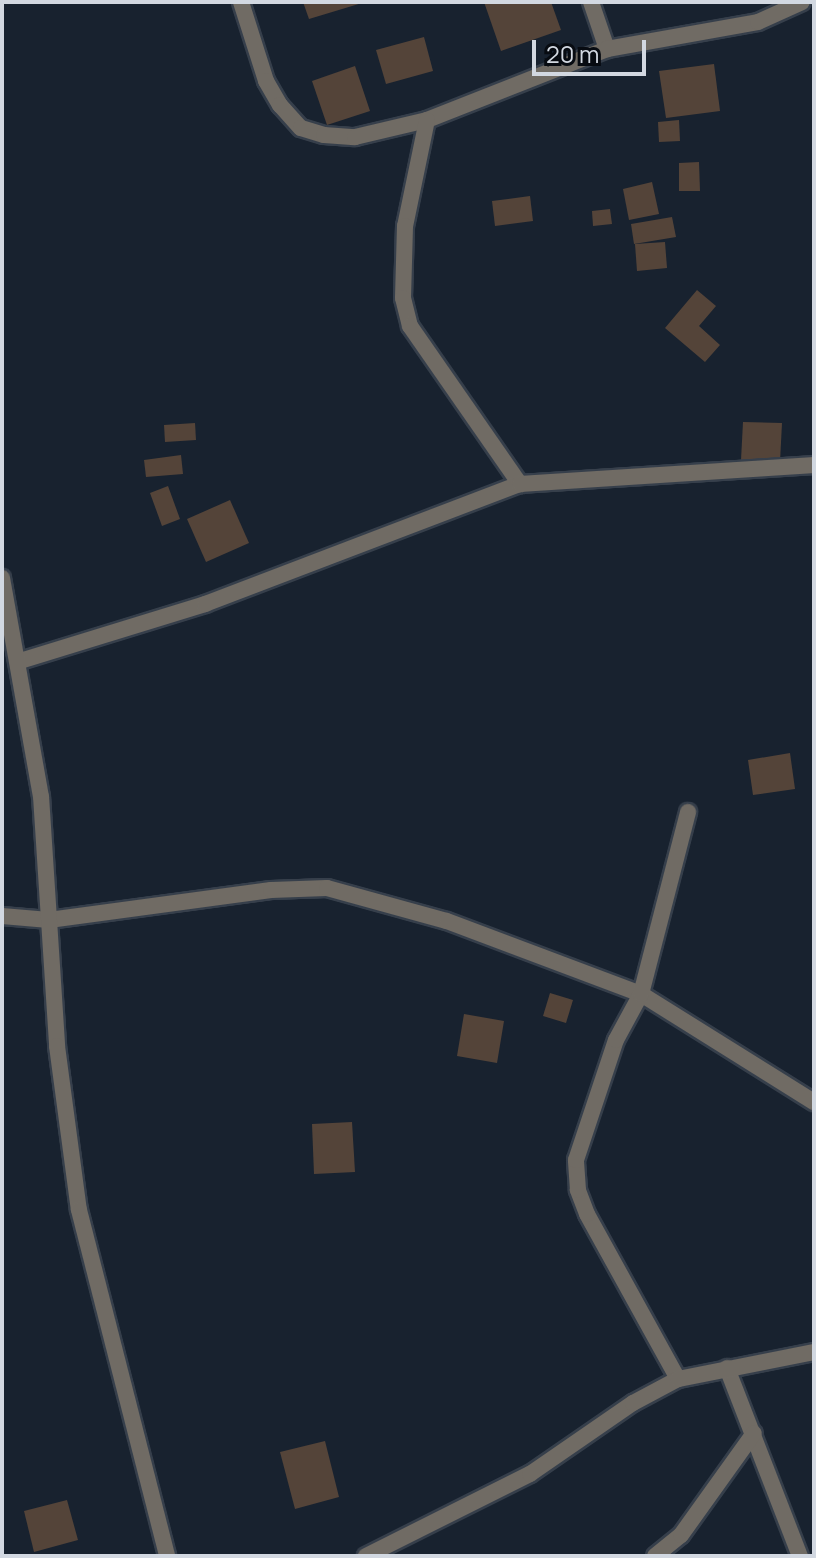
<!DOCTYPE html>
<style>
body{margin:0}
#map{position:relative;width:816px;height:1558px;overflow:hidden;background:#18222f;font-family:Manrope,sans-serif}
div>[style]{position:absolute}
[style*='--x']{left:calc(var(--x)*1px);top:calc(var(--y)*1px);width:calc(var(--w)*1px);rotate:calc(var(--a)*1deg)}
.building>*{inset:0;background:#544439}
.roads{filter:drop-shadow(2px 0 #363f4b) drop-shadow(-2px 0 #363f4b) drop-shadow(0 2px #363f4b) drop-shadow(0 -2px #363f4b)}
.minor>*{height:16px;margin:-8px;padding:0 8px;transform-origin:8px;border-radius:8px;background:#706b64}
.tertiary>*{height:16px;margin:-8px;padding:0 8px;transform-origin:8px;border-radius:8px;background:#706b64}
span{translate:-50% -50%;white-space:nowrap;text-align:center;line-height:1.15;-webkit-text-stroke:8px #070b11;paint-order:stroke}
.frame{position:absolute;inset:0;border:4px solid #d2d8e1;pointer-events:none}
.scale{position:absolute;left:532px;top:40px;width:114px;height:36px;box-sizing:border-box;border:4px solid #d2d8e1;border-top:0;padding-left:10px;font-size:24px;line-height:28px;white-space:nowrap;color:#d2d8e1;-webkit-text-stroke:6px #070b11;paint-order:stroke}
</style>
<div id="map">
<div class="building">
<div style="clip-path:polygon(303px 2px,362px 2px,362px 3px,309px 19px)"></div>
<div style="clip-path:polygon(484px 2px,551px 2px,561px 30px,501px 51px)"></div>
<div style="clip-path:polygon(424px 37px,433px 71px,386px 84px,376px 50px)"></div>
<div style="clip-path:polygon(714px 64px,720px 111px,666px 118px,659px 71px)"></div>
<div style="clip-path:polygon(355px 66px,370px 111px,327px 125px,312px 81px)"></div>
<div style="clip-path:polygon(679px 120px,680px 141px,659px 142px,658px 122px)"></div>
<div style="clip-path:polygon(699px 162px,700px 191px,679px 191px,679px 163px)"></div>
<div style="clip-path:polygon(652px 182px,659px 214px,629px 220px,623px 189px)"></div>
<div style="clip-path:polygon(530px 196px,533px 221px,495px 226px,492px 201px)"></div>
<div style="clip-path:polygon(610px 209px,612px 224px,593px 226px,592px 211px)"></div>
<div style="clip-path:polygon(672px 217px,676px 237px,634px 244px,631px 224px)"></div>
<div style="clip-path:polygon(665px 242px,667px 268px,637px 271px,635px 244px)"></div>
<div style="clip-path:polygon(697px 290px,716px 306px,699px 326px,720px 345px,705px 362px,665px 328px)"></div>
<div style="clip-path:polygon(743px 422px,782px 423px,780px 462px,741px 460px)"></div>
<div style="clip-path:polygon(195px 423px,196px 440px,165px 442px,164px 425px)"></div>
<div style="clip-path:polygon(181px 455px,183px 474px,146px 477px,144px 460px)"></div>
<div style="clip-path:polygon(168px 486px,180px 519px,162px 526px,150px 493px)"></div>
<div style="clip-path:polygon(230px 500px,249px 543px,206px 562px,187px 519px)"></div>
<div style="clip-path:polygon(790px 753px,795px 789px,753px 795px,748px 760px)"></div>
<div style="clip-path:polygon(550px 993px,573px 1000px,566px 1023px,543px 1016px)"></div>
<div style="clip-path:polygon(464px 1014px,504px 1021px,497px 1063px,457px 1056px)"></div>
<div style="clip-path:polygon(352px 1122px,355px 1172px,314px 1174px,312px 1124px)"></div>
<div style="clip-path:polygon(325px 1441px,339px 1497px,295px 1509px,280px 1452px)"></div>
<div style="clip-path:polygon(67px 1500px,78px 1540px,34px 1552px,24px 1511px)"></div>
</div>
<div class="roads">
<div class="minor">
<div style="--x:241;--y:2;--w:83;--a:72.4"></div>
<div style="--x:266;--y:81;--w:28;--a:60"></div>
<div style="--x:280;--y:105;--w:31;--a:48"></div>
<div style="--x:301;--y:128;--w:24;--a:17"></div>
<div style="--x:324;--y:135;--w:31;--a:4"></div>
<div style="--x:355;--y:137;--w:74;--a:-13.3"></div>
<div style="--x:427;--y:120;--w:193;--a:-21.5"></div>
<div style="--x:591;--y:2;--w:50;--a:71.2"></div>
<div style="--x:607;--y:49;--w:153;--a:-10.1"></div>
<div style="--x:758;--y:22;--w:48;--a:-24.4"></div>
<div style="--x:427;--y:120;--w:108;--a:101.7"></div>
<div style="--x:405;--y:226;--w:72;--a:91.6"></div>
<div style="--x:403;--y:298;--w:29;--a:76"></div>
<div style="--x:410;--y:326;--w:193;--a:55.2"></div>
<div style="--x:20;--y:661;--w:194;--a:-17.1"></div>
<div style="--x:205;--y:604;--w:337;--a:-20.9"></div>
<div style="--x:520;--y:484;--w:295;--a:-3.7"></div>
<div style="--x:2;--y:916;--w:47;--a:4.9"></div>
<div style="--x:49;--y:920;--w:224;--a:-7.7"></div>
<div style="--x:271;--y:890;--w:56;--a:-2"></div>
<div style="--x:327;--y:888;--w:124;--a:15.4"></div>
<div style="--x:447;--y:921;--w:207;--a:20.6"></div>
<div style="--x:641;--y:994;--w:204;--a:32"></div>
<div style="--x:727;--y:1368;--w:202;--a:68.8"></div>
<div style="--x:678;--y:1379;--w:188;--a:-118.9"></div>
<div style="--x:587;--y:1214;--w:26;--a:-111"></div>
<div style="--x:578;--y:1190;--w:30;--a:-94"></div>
<div style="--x:576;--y:1160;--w:126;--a:-71.6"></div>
<div style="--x:616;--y:1040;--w:52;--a:-61.5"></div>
<div style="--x:641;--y:994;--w:188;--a:-75.5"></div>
<div style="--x:366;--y:1556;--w:183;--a:-26.6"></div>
<div style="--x:530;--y:1474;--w:125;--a:-34.6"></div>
<div style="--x:633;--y:1403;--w:51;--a:-28.1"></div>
<div style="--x:678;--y:1379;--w:139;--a:-11.2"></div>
<div style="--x:655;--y:1556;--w:33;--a:-39"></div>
<div style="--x:681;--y:1535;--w:125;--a:-54.4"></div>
</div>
<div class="tertiary">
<div style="--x:2;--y:578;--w:221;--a:79.9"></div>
<div style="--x:41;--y:796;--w:251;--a:86.3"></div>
<div style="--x:57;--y:1046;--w:165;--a:82.4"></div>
<div style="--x:79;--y:1210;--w:357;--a:75.7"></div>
</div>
</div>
<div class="frame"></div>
<div class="scale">20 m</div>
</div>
